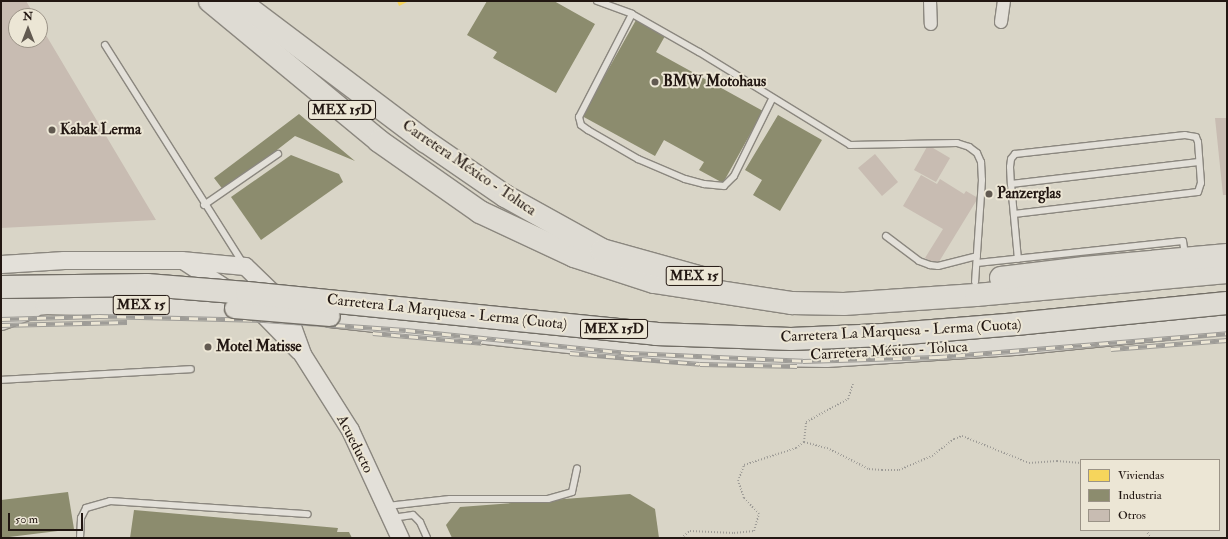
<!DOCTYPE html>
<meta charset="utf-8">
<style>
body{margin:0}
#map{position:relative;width:1228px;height:539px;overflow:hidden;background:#d9d5c7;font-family:"IM FELL Double Pica",serif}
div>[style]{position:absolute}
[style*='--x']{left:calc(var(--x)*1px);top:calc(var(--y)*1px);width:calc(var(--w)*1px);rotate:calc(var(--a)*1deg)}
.homes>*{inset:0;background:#f6d55c}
.industry>*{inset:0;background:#8c8c6e}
.building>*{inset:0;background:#c8bcb2}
.path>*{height:2px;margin-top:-1px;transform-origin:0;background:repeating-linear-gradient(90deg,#9e9c97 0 1px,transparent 0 3px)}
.roads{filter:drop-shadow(1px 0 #8b877f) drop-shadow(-1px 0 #8b877f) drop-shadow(0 1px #8b877f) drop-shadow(0 -1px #8b877f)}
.service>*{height:6px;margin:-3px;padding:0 3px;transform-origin:3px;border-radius:3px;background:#e3e0d9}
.minor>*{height:12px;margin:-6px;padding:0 6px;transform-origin:6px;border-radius:6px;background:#e3e0d9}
.secondary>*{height:17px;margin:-8.5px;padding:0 8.5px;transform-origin:8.5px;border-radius:8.5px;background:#e3e0d9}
.primary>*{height:19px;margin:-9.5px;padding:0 9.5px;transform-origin:9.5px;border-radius:9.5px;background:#dedbd3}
.motorway>*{height:22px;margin:-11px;padding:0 11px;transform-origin:11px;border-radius:11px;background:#dedbd3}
.rail>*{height:4.5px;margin-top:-2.25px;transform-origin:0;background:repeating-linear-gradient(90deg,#ece6d5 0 9px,#9e9c97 0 18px);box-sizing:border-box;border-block:1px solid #9e9c97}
.bridges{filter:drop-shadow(1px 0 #726e66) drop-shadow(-1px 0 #726e66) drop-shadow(0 1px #726e66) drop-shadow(0 -1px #726e66)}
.primary-bridge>*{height:19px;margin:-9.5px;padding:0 9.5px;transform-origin:9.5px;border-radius:9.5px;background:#dedbd3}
.motorway-bridge>*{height:22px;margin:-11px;padding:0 11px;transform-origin:11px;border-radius:11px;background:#dedbd3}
.dots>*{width:11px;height:11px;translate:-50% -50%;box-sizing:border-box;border:2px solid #ece6d5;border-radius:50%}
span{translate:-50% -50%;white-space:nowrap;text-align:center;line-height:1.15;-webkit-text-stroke:4px #ece6d5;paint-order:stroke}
.shield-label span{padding:1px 3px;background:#ece6d5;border:1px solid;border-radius:3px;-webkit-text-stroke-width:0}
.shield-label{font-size:14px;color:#221712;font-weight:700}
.poi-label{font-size:15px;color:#221712;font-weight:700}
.left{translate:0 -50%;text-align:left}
.street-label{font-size:15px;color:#221712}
.frame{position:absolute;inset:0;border:2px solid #221712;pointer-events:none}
.legend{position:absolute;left:1080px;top:459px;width:140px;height:72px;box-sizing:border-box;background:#ece6d5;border:1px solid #9b9387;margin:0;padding:5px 7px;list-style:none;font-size:12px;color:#221712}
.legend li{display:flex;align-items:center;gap:8px;height:20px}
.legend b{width:20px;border:1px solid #9b9387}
.north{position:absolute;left:8px;top:8px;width:40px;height:40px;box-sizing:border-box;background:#ece6d5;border:1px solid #9b9387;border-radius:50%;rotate:0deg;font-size:11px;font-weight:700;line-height:16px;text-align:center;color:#221712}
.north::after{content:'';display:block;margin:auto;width:14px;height:18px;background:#625a51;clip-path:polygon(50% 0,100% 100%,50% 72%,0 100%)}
.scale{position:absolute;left:8px;top:513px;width:75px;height:18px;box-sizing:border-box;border:2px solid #221712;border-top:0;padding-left:5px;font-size:12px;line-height:14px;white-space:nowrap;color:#221712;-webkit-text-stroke:3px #ece6d5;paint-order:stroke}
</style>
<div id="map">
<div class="homes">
<div style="clip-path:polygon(397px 1px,409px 1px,399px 6px)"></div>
</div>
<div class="industry">
<div style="clip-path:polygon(487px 1px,554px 1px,595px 24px,556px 93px,493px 58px,497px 52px,467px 35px)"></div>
<div style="clip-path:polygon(636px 20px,665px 36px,656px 52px,763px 111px,723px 183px,699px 170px,704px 162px,664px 140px,655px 156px,582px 116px)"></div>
<div style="clip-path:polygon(299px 114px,355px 161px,295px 136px,224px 191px,214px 178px)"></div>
<div style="clip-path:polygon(778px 115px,822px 140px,780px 211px,753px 195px,762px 180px,745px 170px)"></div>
<div style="clip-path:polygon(291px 155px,339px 174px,343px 182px,261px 240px,231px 197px)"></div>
<div style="clip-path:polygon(68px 492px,74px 529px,1px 538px,1px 500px)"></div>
<div style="clip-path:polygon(630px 494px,655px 509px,659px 538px,452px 538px,446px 525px,460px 507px)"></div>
<div style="clip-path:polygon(134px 510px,338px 528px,337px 532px,349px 532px,352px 538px,130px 538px)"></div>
</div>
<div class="building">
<div style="clip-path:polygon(1px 1px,26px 1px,35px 16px,16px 16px,16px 40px,40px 40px,40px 25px,156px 220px,1px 228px)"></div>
<div style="clip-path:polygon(1215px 118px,1227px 118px,1227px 195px,1223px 195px)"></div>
<div style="clip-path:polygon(928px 145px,950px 158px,936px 182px,914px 170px)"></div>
<div style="clip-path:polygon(875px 154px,898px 182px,882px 196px,858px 168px)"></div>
<div style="clip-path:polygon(921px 175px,937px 184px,940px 179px,964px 194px,966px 191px,978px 198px,937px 265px,925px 258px,943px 229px,903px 206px)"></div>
</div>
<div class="path">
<div style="--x:804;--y:442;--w:24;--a:15"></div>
<div style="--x:827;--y:448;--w:47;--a:26.6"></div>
<div style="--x:869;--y:469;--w:13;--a:4"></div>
<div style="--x:882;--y:470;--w:17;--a:0"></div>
<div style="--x:899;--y:470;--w:36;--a:-23"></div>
<div style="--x:932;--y:456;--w:28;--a:-38"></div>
<div style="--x:954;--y:439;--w:9;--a:-21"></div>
<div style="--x:962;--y:436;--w:72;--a:21.9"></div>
<div style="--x:1029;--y:463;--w:28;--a:-4"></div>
<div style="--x:1057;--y:461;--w:24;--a:5"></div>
<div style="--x:1146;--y:530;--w:9;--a:58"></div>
<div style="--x:681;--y:538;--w:11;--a:-38"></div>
<div style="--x:690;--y:531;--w:44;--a:2.6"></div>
<div style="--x:734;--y:533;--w:20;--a:-6"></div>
<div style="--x:754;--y:531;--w:18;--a:-74"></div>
<div style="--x:759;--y:514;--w:22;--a:-133"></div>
<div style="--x:744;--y:498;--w:18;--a:-109"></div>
<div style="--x:738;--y:481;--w:17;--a:-69"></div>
<div style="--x:744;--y:465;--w:55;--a:-18.1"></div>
<div style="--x:796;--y:448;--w:10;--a:-37"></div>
<div style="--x:804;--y:442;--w:20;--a:-84"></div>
<div style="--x:806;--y:422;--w:48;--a:-28.7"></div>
<div style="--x:848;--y:399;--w:16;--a:-72"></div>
</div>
<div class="roads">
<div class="service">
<div style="--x:597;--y:1;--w:37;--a:20"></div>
<div style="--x:632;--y:14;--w:116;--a:117.2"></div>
<div style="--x:579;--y:117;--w:8;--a:76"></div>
<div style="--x:581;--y:125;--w:9;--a:36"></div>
<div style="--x:588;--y:130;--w:58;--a:30.1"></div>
<div style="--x:638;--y:159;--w:51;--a:23.1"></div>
<div style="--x:685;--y:179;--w:20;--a:15"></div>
<div style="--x:704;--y:184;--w:20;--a:6"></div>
<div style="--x:724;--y:186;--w:14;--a:-45"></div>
<div style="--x:734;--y:176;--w:86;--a:-63.7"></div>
<div style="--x:632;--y:14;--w:77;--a:29.6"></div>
<div style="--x:699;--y:52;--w:177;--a:31.6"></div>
<div style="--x:850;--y:145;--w:107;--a:-1.1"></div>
<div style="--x:957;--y:143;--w:13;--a:18"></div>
<div style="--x:969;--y:147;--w:10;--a:37"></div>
<div style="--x:977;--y:153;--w:10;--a:66"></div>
<div style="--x:981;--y:162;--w:18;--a:87"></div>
<div style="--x:982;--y:180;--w:102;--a:93.9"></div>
<div style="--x:105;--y:45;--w:258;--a:57.7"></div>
<div style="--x:1011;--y:184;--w:189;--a:-6.7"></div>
<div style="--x:204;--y:205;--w:90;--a:-34.6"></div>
<div style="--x:1014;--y:214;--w:185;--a:-6.8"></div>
<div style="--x:1198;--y:192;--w:9;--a:-72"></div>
<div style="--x:1201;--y:183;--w:41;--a:-94.2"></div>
<div style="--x:1198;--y:142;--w:5;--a:-112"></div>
<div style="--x:1196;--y:137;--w:11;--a:-170"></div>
<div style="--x:1185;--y:135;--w:171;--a:173.6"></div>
<div style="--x:1015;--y:154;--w:6;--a:129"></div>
<div style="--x:1011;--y:159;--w:8;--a:97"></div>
<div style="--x:1010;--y:167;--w:17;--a:87"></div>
<div style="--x:1011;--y:184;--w:75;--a:84.7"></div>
<div style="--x:886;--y:236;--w:41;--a:37.1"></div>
<div style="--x:919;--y:261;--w:12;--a:20"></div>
<div style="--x:930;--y:265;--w:8;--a:7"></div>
<div style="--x:938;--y:266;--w:40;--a:-14.4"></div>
<div style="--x:977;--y:263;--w:207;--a:-6.1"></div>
<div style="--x:1183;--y:241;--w:14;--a:82"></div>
<div style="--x:1;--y:380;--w:190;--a:-3.3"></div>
<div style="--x:387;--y:506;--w:63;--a:-6.3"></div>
<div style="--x:450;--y:499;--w:98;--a:0"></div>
<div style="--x:548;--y:499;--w:25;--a:-16"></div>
<div style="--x:572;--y:492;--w:24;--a:-78"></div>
<div style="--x:392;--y:518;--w:21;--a:-8"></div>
<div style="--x:413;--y:515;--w:10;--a:45"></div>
<div style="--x:420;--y:522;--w:17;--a:66"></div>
<div style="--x:80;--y:538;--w:20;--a:-87"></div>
<div style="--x:81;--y:518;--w:11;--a:-63"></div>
<div style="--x:86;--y:508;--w:25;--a:-16"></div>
<div style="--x:110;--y:501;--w:198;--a:3.8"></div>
</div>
<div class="minor">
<div style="--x:930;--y:1;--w:23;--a:88"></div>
<div style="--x:1001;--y:22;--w:21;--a:-82"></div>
</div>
<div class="secondary">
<div style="--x:184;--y:261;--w:55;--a:33.1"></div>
<div style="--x:1;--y:264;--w:63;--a:-3.6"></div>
<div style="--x:64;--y:260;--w:117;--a:0"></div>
<div style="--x:181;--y:260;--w:64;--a:5.4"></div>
<div style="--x:245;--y:266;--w:45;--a:44.1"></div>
<div style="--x:277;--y:297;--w:24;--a:60"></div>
<div style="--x:289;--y:318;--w:38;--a:70"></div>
<div style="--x:302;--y:354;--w:90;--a:57.7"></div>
<div style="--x:350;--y:430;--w:119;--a:65.2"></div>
<div style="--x:252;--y:306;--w:15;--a:37"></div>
<div style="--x:264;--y:315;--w:50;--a:45.8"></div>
</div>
<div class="primary">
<div style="--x:1;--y:320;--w:34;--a:-21"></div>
</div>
<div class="motorway">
<div style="--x:210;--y:1;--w:219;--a:39.6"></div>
<div style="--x:379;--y:141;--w:123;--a:35.1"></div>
<div style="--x:480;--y:212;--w:104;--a:25.1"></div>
<div style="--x:574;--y:256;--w:84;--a:18"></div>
<div style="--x:654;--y:282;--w:140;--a:8.7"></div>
<div style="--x:792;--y:303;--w:52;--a:1.1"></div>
<div style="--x:844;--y:304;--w:132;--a:-3.9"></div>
<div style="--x:976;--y:295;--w:252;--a:-5.2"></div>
<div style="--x:239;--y:1;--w:233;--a:37"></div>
<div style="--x:425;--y:141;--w:97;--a:34.5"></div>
<div style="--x:505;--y:196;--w:111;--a:29.1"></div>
<div style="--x:602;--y:250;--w:101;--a:15.6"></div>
<div style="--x:1001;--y:278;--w:84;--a:-6.9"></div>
<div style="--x:1084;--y:268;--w:144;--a:-5.2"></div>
<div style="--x:1;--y:307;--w:46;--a:-5"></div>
<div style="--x:47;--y:303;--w:187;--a:1.5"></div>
<div style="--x:330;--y:316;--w:296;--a:6.2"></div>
<div style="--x:624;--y:348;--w:82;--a:4.2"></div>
<div style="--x:706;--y:354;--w:120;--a:1"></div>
<div style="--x:826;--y:356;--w:189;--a:-3.6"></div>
<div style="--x:1015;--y:344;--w:213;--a:-5.7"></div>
</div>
</div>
<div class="rail">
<div style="--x:1;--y:319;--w:98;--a:-1.8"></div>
<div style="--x:99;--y:316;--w:165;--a:1.4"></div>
<div style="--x:264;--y:320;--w:142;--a:4"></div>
<div style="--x:406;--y:330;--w:225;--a:5.9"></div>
<div style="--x:630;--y:353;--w:173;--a:2.6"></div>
<div style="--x:803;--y:361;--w:135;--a:-1.7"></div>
<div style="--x:938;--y:357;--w:290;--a:-4.7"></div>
<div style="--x:1;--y:325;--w:126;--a:-1.4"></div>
<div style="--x:373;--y:333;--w:109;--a:5.2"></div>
<div style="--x:1111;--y:349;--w:116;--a:-4.4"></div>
<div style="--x:570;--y:353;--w:130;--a:4.8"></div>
<div style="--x:700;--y:364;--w:97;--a:1.2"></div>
</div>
<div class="bridges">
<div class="primary-bridge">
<div style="--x:234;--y:308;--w:96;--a:4.8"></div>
</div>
<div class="motorway-bridge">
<div style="--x:1;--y:287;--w:146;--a:-0.8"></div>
<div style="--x:147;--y:285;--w:100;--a:4.6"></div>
<div style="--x:247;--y:293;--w:411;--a:5.7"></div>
<div style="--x:656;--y:334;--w:135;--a:2.1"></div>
<div style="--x:791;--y:339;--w:92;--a:-2.5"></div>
<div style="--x:883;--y:335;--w:133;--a:-4.7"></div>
<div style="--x:1016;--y:324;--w:212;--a:-5.7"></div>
</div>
</div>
<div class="dots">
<div style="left:655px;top:82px;background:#625a51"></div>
<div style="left:52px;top:130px;background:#625a51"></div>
<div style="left:989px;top:194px;background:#625a51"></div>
<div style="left:208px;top:347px;background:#625a51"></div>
</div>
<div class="shield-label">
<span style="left:342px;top:110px">MEX 15D</span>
<span style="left:694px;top:276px">MEX 15</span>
<span style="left:141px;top:305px">MEX 15</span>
<span style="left:614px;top:329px">MEX 15D</span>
</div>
<div class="poi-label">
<span class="left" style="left:663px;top:82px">BMW Motohaus</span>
<span class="left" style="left:60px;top:130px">Kabak Lerma</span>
<span class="left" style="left:997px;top:194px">Panzerglas</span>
<span class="left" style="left:216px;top:347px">Motel Matisse</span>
</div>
<div class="street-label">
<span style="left:469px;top:168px;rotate:34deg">Carretera México - Toluca</span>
<span style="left:447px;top:312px;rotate:6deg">Carretera La Marquesa - Lerma (Cuota)</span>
<span style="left:901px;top:331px;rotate:-3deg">Carretera La Marquesa - Lerma (Cuota)</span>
<span style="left:889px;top:351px;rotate:-3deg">Carretera México - Toluca</span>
<span style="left:355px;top:444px;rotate:63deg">Acueducto</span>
</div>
<div class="frame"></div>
<ul class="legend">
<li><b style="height:11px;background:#f6d55c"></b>Viviendas</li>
<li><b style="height:11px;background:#8c8c6e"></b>Industria</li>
<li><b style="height:11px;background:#c8bcb2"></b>Otros</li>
</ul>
<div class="north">N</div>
<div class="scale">50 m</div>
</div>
